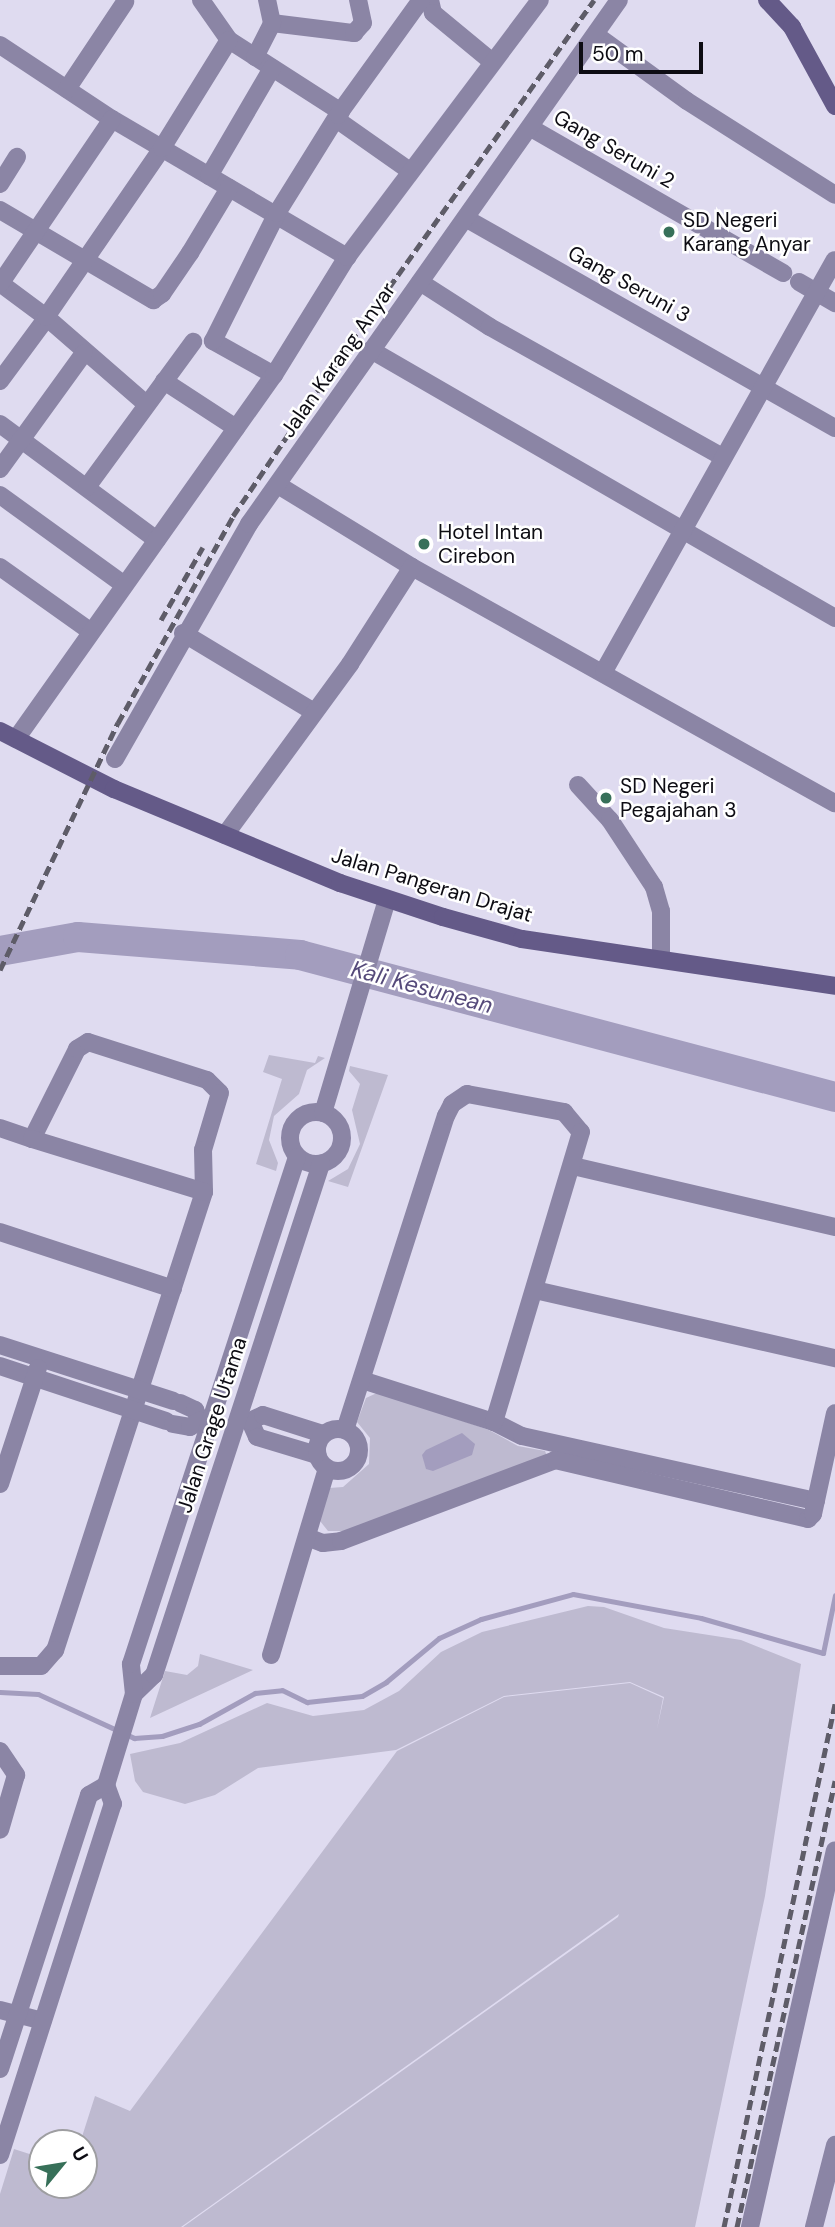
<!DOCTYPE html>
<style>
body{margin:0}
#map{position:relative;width:835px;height:2227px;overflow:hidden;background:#dfdbf0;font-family:"DM Sans",sans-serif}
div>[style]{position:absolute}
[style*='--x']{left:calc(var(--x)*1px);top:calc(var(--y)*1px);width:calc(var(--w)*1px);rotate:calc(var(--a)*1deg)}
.green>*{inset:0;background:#bebad0}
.water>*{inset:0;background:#a39dbe}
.stream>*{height:5px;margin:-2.5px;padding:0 2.5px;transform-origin:2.5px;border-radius:2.5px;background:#a39dbe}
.river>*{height:30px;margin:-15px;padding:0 15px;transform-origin:15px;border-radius:15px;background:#a39dbe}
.street>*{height:18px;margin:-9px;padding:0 9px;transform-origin:9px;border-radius:9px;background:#8b85a5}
.street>.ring{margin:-9px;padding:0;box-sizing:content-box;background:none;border:18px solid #8b85a5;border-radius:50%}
.secondary>*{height:18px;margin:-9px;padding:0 9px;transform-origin:9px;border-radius:9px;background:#645a88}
.rail>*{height:5px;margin-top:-2.5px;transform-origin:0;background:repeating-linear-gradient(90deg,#5e5c68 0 10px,transparent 0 15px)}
.dots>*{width:19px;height:19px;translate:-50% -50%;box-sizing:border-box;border:4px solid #fff;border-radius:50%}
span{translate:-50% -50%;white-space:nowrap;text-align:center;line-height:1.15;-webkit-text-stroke:5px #fff;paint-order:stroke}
.street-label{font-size:21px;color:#0d0c13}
.poi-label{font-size:21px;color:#0d0c13}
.left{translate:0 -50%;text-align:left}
.water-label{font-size:23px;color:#554a7a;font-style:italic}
.north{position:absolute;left:28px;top:2129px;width:70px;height:70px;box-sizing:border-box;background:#fff;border:2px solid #9e9ea1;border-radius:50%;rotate:60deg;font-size:19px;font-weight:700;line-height:28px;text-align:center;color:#0d0c13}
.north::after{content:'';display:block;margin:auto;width:24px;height:32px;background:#377059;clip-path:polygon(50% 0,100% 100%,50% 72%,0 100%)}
.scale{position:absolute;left:579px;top:42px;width:124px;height:32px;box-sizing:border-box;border:4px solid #0d0c13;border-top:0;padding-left:9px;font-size:21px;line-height:24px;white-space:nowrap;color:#0d0c13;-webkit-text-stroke:5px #fff;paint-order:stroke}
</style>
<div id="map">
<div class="green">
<div style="clip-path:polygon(269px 1055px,315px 1063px,318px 1056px,325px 1058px,307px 1070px,299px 1094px,274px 1116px,269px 1140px,278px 1163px,276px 1171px,256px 1164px,282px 1079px,263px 1072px)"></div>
<div style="clip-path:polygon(350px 1066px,388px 1075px,348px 1187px,328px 1181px,348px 1169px,360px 1144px,352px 1110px,360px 1084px,349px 1071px)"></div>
<div style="clip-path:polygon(379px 1392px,489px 1430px,518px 1446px,545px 1451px,547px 1456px,345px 1531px,328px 1531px,320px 1521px,329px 1488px,343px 1487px,369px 1464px,370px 1438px,357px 1422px,366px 1398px)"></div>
<div style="clip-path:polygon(588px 1606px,604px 1607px,664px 1628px,741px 1640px,801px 1664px,765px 1896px,695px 2227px,183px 2227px,618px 1917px,619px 1914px,181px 2227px,0 2227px,0 2194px,14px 2149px,42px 2158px,42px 2185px,84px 2185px,84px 2143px,80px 2143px,95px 2096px,130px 2111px,397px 1751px,504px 1697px,630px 1683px,663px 1698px,657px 1729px,664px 1697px,630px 1682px,504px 1696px,396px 1750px,258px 1768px,215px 1795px,185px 1804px,143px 1792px,135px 1781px,130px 1754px,180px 1743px,267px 1703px,313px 1716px,364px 1710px,399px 1691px,441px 1652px,482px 1632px)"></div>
<div style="clip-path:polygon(200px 1654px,253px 1670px,150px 1718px,165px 1671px,187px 1675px,198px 1666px)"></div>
</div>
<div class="water">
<div style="clip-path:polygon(462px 1433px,475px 1444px,472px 1455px,433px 1471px,426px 1469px,422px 1455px,426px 1450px)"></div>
</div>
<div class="stream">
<div style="--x:0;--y:1692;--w:38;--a:3"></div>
<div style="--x:38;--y:1694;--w:106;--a:24.6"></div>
<div style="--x:134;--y:1738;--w:28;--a:-4"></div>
<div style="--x:162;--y:1736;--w:39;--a:-18"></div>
<div style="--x:199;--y:1724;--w:64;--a:-29"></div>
<div style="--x:255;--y:1693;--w:27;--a:-6"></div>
<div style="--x:282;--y:1690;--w:28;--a:26"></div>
<div style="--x:307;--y:1702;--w:55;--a:-6.2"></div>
<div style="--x:362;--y:1696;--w:28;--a:-30"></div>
<div style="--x:386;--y:1682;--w:69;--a:-39.7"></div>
<div style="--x:439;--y:1638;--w:46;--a:-24.3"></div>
<div style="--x:481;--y:1619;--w:95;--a:-15.2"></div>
<div style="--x:573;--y:1594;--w:130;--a:10.6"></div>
<div style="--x:701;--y:1618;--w:127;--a:16"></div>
<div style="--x:823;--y:1653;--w:59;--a:-78.3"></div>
</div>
<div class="river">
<div style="--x:0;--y:951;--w:79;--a:-10.2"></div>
<div style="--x:78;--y:937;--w:223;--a:4.6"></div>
<div style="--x:300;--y:955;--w:554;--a:14.86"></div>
</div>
<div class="street">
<div style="--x:201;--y:0;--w:49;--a:55"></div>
<div style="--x:229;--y:40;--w:133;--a:32.7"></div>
<div style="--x:430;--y:0;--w:13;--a:77"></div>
<div style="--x:433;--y:13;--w:75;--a:39.6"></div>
<div style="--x:272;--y:23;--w:83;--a:7"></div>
<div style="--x:354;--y:33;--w:13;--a:-48"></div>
<div style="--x:363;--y:23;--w:24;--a:-102"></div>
<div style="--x:596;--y:35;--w:112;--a:36"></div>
<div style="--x:687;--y:101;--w:175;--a:32.4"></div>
<div style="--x:0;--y:45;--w:134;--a:33.5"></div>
<div style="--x:112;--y:119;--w:273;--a:30.4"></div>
<div style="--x:255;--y:57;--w:38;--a:-63"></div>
<div style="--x:272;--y:23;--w:24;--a:-102"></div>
<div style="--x:67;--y:89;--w:105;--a:-56.3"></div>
<div style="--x:336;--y:119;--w:90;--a:35.1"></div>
<div style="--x:531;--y:128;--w:291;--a:29.9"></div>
<div style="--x:209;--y:176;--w:125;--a:-59.7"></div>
<div style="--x:0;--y:184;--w:32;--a:-58"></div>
<div style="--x:0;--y:210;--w:178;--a:30.5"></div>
<div style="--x:153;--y:300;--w:11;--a:-34"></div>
<div style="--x:162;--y:294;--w:50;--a:-55.7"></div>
<div style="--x:190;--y:253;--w:76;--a:-59"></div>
<div style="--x:467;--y:219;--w:423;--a:29.6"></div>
<div style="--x:420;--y:282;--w:83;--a:32.7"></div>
<div style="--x:490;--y:327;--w:267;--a:29.2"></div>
<div style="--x:799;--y:282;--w:42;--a:30.3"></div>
<div style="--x:0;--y:283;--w:57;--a:36.5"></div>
<div style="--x:0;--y:284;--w:199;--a:-55.8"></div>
<div style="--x:371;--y:350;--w:536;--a:30.01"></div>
<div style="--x:274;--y:375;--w:70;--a:-150.9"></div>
<div style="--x:213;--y:341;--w:143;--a:-63.4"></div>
<div style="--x:277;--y:213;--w:115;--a:-58.1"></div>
<div style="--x:338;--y:115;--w:142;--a:-54.2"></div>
<div style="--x:0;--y:381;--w:76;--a:-53.6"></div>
<div style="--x:164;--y:381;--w:86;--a:33.1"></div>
<div style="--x:145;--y:403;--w:131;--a:-139"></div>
<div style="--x:46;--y:317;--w:205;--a:-55.5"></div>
<div style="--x:162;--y:148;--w:127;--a:-58.2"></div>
<div style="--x:0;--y:424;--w:195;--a:36.5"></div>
<div style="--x:0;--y:469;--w:143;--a:-54.1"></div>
<div style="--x:278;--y:485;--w:157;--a:31.5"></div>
<div style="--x:412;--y:567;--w:484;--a:29.2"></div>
<div style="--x:87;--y:487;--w:180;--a:-53.8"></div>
<div style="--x:0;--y:495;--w:152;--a:35.9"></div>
<div style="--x:0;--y:567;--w:110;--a:35.4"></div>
<div style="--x:183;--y:633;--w:153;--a:31.1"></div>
<div style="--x:604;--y:671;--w:471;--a:-60.7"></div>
<div style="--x:16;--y:739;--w:446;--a:-54.7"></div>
<div style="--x:274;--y:375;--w:139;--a:-58.3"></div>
<div style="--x:347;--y:257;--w:321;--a:-53.1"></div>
<div style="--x:115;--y:759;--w:271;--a:-60.3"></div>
<div style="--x:249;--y:524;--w:641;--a:-54.77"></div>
<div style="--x:578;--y:785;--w:47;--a:47.6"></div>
<div style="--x:610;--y:820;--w:80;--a:56.7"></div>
<div style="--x:654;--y:887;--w:25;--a:74"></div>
<div style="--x:661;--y:911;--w:47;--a:90"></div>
<div style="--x:225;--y:835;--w:212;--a:-53.8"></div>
<div style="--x:350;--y:664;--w:115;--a:-57.4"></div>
<div class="ring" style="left:290px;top:1112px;width:34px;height:34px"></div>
<div style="--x:323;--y:1113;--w:222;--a:-73.3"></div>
<div style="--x:0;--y:1128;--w:34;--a:19"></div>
<div style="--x:32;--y:1139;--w:101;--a:-63.4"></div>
<div style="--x:77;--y:1049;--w:13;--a:-32"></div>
<div style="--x:88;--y:1042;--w:125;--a:17.7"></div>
<div style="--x:207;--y:1080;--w:18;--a:45"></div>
<div style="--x:220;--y:1093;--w:59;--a:106.6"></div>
<div style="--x:203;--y:1150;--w:42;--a:88.6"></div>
<div style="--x:204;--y:1192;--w:482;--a:108"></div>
<div style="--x:55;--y:1650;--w:21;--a:131"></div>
<div style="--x:41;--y:1666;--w:41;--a:180"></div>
<div style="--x:32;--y:1139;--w:180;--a:17.1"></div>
<div style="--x:573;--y:1166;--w:269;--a:13.1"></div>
<div style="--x:0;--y:1232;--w:182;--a:18.2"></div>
<div style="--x:535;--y:1290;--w:308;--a:12.8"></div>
<div style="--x:0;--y:1345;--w:182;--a:17.9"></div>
<div style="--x:0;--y:1366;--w:175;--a:18.3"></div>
<div style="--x:362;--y:1380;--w:139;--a:17.7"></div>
<div style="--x:494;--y:1422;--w:31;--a:27"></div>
<div style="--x:522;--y:1436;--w:301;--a:12.5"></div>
<div style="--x:180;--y:1403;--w:17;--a:25"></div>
<div style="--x:195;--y:1410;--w:12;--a:66"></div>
<div style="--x:250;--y:1421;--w:17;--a:66"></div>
<div style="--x:257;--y:1437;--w:63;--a:16.7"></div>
<div style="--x:250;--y:1421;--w:14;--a:-25"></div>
<div style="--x:263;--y:1415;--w:63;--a:17.6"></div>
<div style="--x:173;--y:1424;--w:17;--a:10"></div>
<div style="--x:190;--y:1427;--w:12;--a:-31"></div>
<div class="ring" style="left:317px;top:1429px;width:24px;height:24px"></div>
<div style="--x:345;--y:1430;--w:330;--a:-72.2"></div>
<div style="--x:446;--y:1116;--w:13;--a:-63"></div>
<div style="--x:452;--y:1104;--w:18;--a:-34"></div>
<div style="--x:467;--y:1094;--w:99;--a:10.5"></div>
<div style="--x:564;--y:1112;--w:26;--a:50"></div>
<div style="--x:581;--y:1132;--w:303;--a:106.7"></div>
<div style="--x:0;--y:1484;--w:122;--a:-71.9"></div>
<div style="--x:307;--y:1537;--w:17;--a:21"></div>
<div style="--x:323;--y:1543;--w:18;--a:-6"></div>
<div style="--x:341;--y:1541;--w:229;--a:-20.7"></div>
<div style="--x:555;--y:1460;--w:260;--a:13.1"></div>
<div style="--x:808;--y:1519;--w:7;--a:-45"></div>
<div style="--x:813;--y:1514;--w:103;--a:-77.7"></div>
<div style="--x:271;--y:1655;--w:195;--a:-73.3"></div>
<div style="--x:134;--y:1694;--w:28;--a:-44"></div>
<div style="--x:154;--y:1675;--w:538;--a:-71.9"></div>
<div style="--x:0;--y:1751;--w:29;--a:56"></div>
<div style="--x:16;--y:1775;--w:57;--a:106.2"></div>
<div style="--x:0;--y:2010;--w:44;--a:14.3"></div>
<div style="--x:0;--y:2069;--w:288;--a:-72"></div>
<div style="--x:89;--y:1795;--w:20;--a:-30"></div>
<div style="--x:0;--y:2155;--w:369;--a:-72.2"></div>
<div style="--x:113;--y:1804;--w:20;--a:-110"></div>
<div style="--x:106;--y:1785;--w:95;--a:-72.9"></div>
<div style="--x:134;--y:1694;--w:30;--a:-96"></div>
<div style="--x:131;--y:1664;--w:533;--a:-71.87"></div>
<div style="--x:750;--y:2227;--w:386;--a:-77.3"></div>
<div style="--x:814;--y:2227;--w:85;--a:-75.6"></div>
</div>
<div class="secondary">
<div style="--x:767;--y:0;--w:37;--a:47"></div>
<div style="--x:792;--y:27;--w:90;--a:61.4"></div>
<div style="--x:0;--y:731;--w:128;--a:27"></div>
<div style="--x:114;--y:789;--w:245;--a:22.6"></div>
<div style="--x:340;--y:883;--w:108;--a:18.3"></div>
<div style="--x:443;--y:917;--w:82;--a:15.6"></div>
<div style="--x:522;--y:939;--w:317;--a:8.5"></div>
</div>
<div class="rail">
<div style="--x:161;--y:620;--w:84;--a:-60.1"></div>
<div style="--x:0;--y:970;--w:274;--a:-64.5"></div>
<div style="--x:118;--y:723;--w:237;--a:-60.9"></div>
<div style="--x:233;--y:516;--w:232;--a:-55.9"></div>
<div style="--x:363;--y:324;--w:398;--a:-54.5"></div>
<div style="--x:724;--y:2227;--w:535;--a:-78.02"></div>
<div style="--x:737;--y:2227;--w:457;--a:-77.6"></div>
</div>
<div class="dots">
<div style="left:669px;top:232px;background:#377059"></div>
<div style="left:424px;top:544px;background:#377059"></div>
<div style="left:606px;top:798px;background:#377059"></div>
</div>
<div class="street-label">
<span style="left:614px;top:149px;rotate:30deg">Gang Seruni 2</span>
<span style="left:629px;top:284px;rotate:29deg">Gang Seruni 3</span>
<span style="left:338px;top:360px;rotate:-55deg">Jalan Karang Anyar</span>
<span style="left:432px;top:885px;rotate:17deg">Jalan Pangeran Drajat</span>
<span style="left:212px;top:1425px;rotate:-72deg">Jalan Grage Utama</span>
</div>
<div class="poi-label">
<span class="left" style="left:683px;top:232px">SD Negeri<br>Karang Anyar</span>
<span class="left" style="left:438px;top:544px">Hotel Intan<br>Cirebon</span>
<span class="left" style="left:620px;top:798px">SD Negeri<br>Pegajahan 3</span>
</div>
<div class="water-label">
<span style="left:422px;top:987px;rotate:15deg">Kali Kesunean</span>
</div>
<div class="north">U</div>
<div class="scale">50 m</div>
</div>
